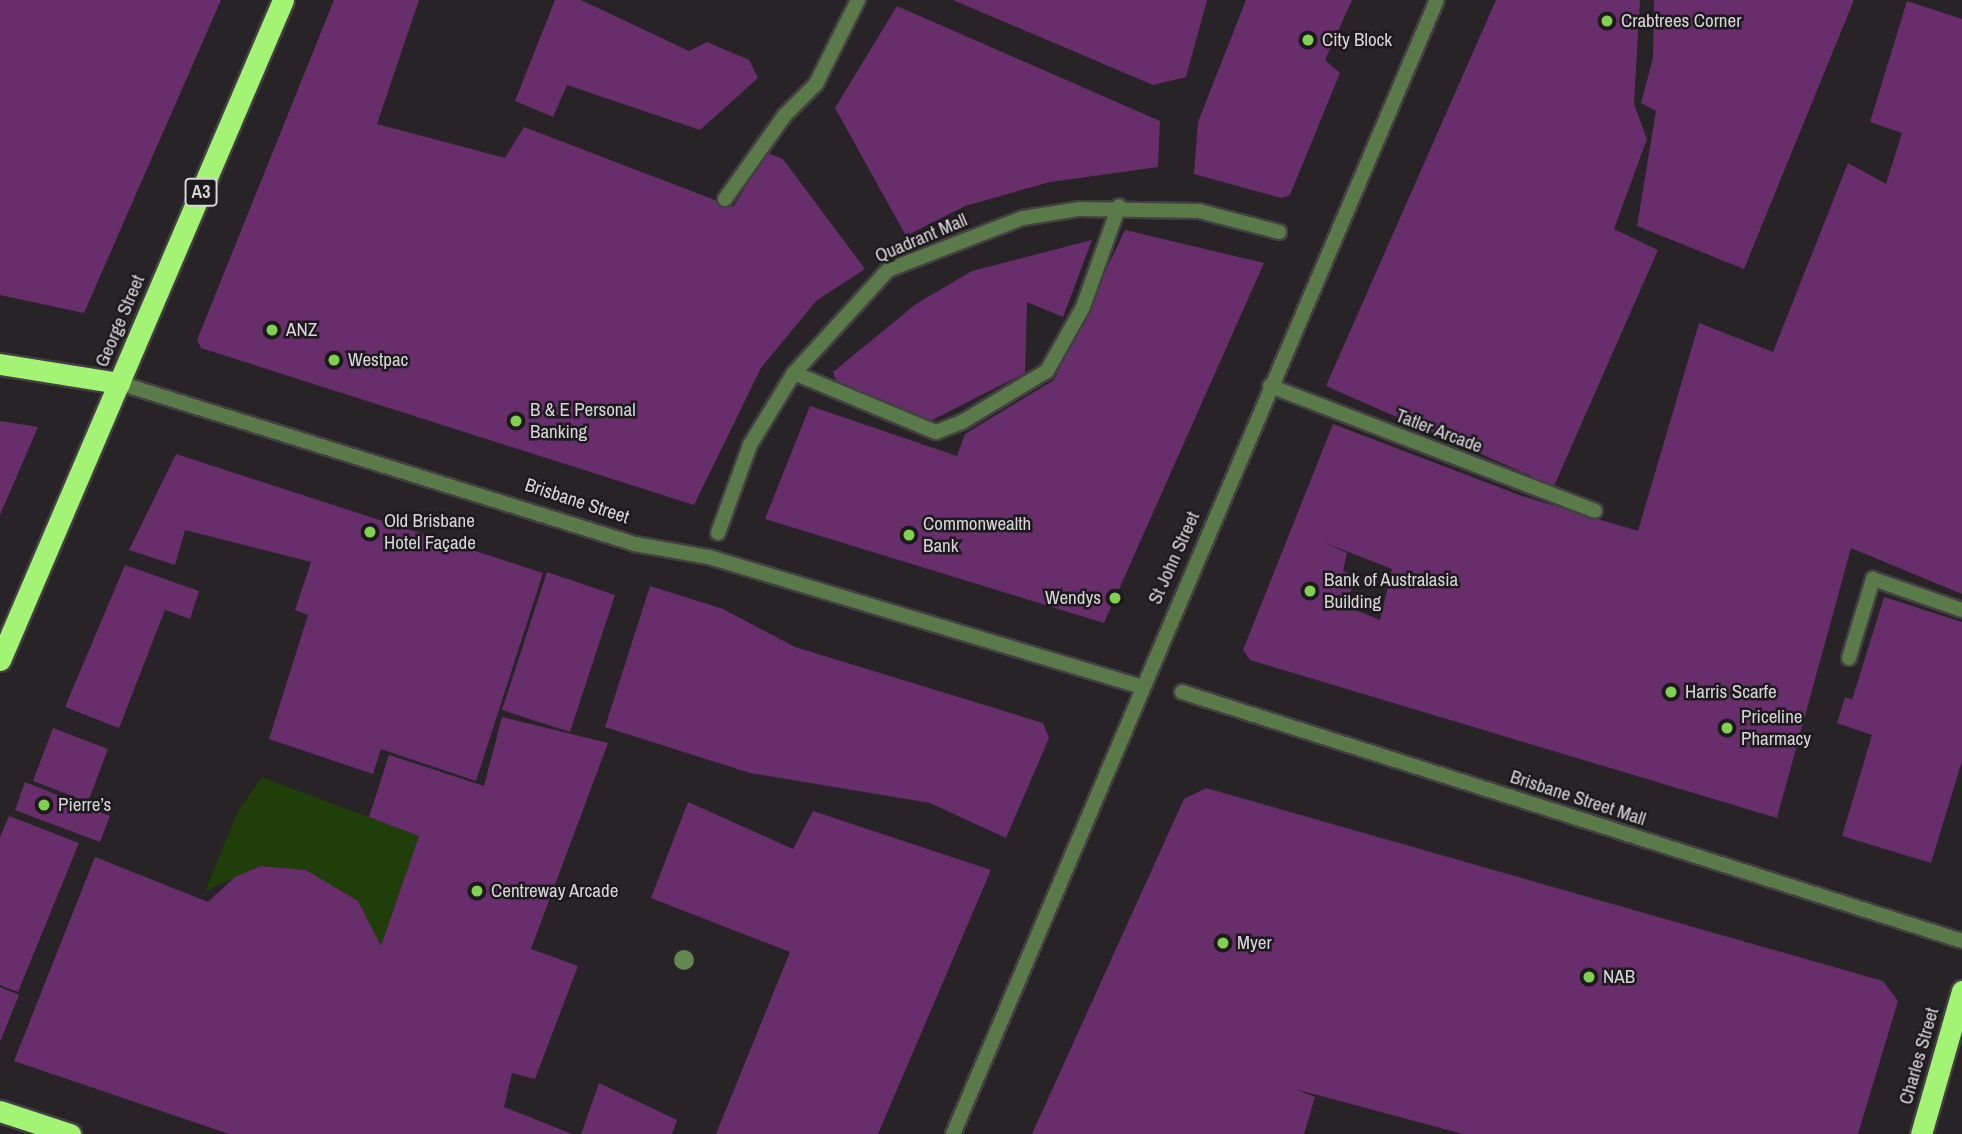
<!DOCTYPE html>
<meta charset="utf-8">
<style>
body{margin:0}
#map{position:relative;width:1962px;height:1134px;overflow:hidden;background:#272327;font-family:"Archivo Narrow",sans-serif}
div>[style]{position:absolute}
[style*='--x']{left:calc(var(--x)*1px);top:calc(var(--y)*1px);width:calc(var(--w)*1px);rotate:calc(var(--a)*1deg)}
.green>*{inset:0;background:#1f3e09}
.building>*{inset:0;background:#682e6c}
.roads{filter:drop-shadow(2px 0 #433f43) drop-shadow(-2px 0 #433f43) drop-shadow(0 2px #433f43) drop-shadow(0 -2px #433f43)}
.lane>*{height:14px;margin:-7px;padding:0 7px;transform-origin:7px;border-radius:7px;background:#5b7a4a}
.street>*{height:14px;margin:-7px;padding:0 7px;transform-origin:7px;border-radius:7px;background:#5b7a4a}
.highway>*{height:21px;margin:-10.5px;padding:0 10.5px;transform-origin:10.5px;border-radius:10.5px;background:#a3f475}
.trees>*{width:20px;height:20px;margin:-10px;border-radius:50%;background:#658751}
.dots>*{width:19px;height:19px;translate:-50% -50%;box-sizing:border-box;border:4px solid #1d1a1d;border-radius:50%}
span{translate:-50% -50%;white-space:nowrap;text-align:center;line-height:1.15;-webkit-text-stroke:5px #1d1a1d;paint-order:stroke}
.shield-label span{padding:2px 5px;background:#1d1a1d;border:2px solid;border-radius:5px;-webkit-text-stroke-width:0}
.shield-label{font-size:18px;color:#d8d5d8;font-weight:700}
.poi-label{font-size:19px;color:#d8d5d8}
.left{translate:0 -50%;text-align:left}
.right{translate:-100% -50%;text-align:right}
.street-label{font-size:19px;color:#d8d5d8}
</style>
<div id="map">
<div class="green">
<div style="clip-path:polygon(262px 777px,419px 836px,381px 946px,358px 901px,306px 870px,261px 866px,205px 891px,238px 811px)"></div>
</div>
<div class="building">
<div style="clip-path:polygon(0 0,221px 0,84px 313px,0 295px)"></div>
<div style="clip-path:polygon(334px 0,419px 0,377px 124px,505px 158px,524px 127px,733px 207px,767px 153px,783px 159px,865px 269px,816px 301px,761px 368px,694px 505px,201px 348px,197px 340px)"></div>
<div style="clip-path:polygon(555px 0,581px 0,689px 51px,707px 42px,749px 60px,758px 78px,700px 130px,567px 85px,553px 117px,515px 101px)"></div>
<div style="clip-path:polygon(953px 0,1207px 0,1186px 77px,1153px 85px)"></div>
<div style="clip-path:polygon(1246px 0,1352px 0,1325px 60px,1340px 73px,1290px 195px,1281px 198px,1194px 174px,1198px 122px)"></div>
<div style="clip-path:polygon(1496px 0,1640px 0,1634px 104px,1647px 139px,1614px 229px,1658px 250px,1554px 486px,1326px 386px)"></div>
<div style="clip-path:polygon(1654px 0,1854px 0,1744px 269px,1637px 226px,1656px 111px,1641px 103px,1653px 58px)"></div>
<div style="clip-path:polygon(evenodd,1907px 1px,1962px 19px,1962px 594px,1851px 548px,1777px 818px,1250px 660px,1243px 650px,1333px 424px,1522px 496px,1638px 531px,1699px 323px,1773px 352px,1848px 163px,1886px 184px,1902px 133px,1870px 122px,1907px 1px,1323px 542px,1392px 569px,1380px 620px,1346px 606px,1356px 577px,1343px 571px,1347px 553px,1323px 542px)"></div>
<div style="clip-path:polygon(897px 6px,1160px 121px,1158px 167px,1050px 182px,965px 206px,906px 236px,835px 108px)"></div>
<div style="clip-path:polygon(1125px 230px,1264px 263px,1104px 623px,765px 519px,810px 406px,957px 456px,965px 434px,1054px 380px)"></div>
<div style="clip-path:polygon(1092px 240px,1063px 317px,1027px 302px,1025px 373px,932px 420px,837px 384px,833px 372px,916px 304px,972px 271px)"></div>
<div style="clip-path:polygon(0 421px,38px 427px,0 515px)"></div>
<div style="clip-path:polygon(176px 454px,543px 573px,476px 781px,381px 749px,373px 774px,269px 739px,308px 615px,295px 610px,311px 562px,185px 530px,175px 565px,129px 550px)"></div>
<div style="clip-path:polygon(125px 565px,199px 591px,190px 619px,165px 610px,119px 728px,65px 707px)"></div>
<div style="clip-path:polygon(547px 572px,615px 595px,570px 732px,502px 710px)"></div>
<div style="clip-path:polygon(650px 586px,723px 609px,795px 647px,1043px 723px,1049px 738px,1006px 838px,930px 803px,750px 773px,605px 727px)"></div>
<div style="clip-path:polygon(1884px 597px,1962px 622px,1962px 761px,1931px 863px,1842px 836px,1872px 735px,1837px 723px,1845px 697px,1852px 700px)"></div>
<div style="clip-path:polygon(502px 717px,608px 743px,531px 949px,578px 966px,535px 1079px,512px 1073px,504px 1107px,572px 1134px,229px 1134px,14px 1061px,95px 857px,208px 902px,235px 877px,261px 866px,306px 870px,358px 901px,381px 946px,419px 836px,369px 817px,389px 755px,484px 786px)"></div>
<div style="clip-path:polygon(53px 728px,108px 749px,88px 802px,33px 781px)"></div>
<div style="clip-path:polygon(25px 782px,110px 816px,100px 842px,15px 810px)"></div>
<div style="clip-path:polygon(1206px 788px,1883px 981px,1898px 1001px,1858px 1134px,1463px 1134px,1295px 1089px,1315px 1097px,1304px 1134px,1032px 1134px,1184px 799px)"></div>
<div style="clip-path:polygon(688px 802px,793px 849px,813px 811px,991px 870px,878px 1134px,716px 1134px,790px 952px,651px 898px)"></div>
<div style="clip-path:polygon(9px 816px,79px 843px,18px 992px,0 985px,0 837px)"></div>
<div style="clip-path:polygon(0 987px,19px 995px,0 1042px)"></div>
<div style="clip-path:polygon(599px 1083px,677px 1120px,672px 1134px,581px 1134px)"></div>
</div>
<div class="roads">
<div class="lane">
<div style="--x:725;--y:199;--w:103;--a:-54.5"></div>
<div style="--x:785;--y:115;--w:44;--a:-45"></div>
<div style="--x:816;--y:84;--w:94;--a:-63.4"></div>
<div style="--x:1270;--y:386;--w:348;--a:21"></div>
</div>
<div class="street">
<div style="--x:794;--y:373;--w:154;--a:22.6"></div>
<div style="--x:936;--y:432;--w:28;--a:-21"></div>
<div style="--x:962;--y:422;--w:99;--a:-31"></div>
<div style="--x:1047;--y:371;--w:73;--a:-60.6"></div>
<div style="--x:1083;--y:307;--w:107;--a:-70.4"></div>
<div style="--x:119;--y:383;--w:541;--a:17.33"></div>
<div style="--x:635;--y:544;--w:75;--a:10"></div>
<div style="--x:709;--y:557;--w:449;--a:16.7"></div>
<div style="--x:718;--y:533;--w:94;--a:-70"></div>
<div style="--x:750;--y:445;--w:84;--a:-58.6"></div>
<div style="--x:794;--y:373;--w:139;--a:-47.6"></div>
<div style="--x:888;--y:270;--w:145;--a:-21.1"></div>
<div style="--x:1023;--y:218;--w:58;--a:-9"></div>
<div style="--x:1080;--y:209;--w:119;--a:1"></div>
<div style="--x:1199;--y:211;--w:83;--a:14.7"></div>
<div style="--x:1849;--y:658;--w:83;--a:-73.1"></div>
<div style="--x:1873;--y:579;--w:94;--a:19.2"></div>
<div style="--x:1182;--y:692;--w:819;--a:17.7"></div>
<div style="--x:953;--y:1134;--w:1233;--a:-66.89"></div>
</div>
<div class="highway">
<div style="--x:0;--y:364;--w:121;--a:9.1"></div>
<div style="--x:0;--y:660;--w:718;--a:-66.79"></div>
<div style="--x:0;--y:1111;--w:74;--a:18.2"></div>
<div style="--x:1921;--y:1134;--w:149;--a:-74"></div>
</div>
</div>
<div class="trees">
<div style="left:684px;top:960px"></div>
</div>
<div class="dots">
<div style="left:1607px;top:21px;background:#81d050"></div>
<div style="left:1308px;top:40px;background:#81d050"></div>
<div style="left:272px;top:330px;background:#81d050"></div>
<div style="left:334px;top:360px;background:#81d050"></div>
<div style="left:516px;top:421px;background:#81d050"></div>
<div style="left:370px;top:532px;background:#81d050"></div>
<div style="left:909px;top:535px;background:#81d050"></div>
<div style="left:1310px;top:591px;background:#81d050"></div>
<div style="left:1115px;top:598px;background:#81d050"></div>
<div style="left:1671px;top:692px;background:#81d050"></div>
<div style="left:1727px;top:728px;background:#81d050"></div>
<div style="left:44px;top:805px;background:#81d050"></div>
<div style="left:477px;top:891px;background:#81d050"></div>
<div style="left:1223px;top:943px;background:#81d050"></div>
<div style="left:1589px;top:977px;background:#81d050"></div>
</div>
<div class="shield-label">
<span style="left:201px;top:192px">A3</span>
</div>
<div class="poi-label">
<span class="left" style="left:1621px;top:21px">Crabtrees Corner</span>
<span class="left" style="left:1322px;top:40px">City Block</span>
<span class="left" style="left:286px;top:330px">ANZ</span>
<span class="left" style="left:348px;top:360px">Westpac</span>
<span class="left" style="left:530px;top:421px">B &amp; E Personal<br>Banking</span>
<span class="left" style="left:384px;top:532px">Old Brisbane<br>Hotel Façade</span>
<span class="left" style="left:923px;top:535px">Commonwealth<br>Bank</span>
<span class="left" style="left:1324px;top:591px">Bank of Australasia<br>Building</span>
<span class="right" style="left:1101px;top:598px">Wendys</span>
<span class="left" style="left:1685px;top:692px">Harris Scarfe</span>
<span class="left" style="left:1741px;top:728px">Priceline<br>Pharmacy</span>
<span class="left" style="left:58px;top:805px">Pierre’s</span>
<span class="left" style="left:491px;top:891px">Centreway Arcade</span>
<span class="left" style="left:1237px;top:943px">Myer</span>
<span class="left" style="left:1603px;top:977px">NAB</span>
</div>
<div class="street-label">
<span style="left:921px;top:238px;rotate:-23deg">Quadrant Mall</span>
<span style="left:120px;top:321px;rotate:-67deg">George Street</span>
<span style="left:1439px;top:431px;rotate:21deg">Tatler Arcade</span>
<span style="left:577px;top:501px;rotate:18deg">Brisbane Street</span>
<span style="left:1174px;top:558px;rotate:-66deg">St John Street</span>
<span style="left:1578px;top:798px;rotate:18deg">Brisbane Street Mall</span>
<span style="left:1919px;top:1056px;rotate:-74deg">Charles Street</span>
</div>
</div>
